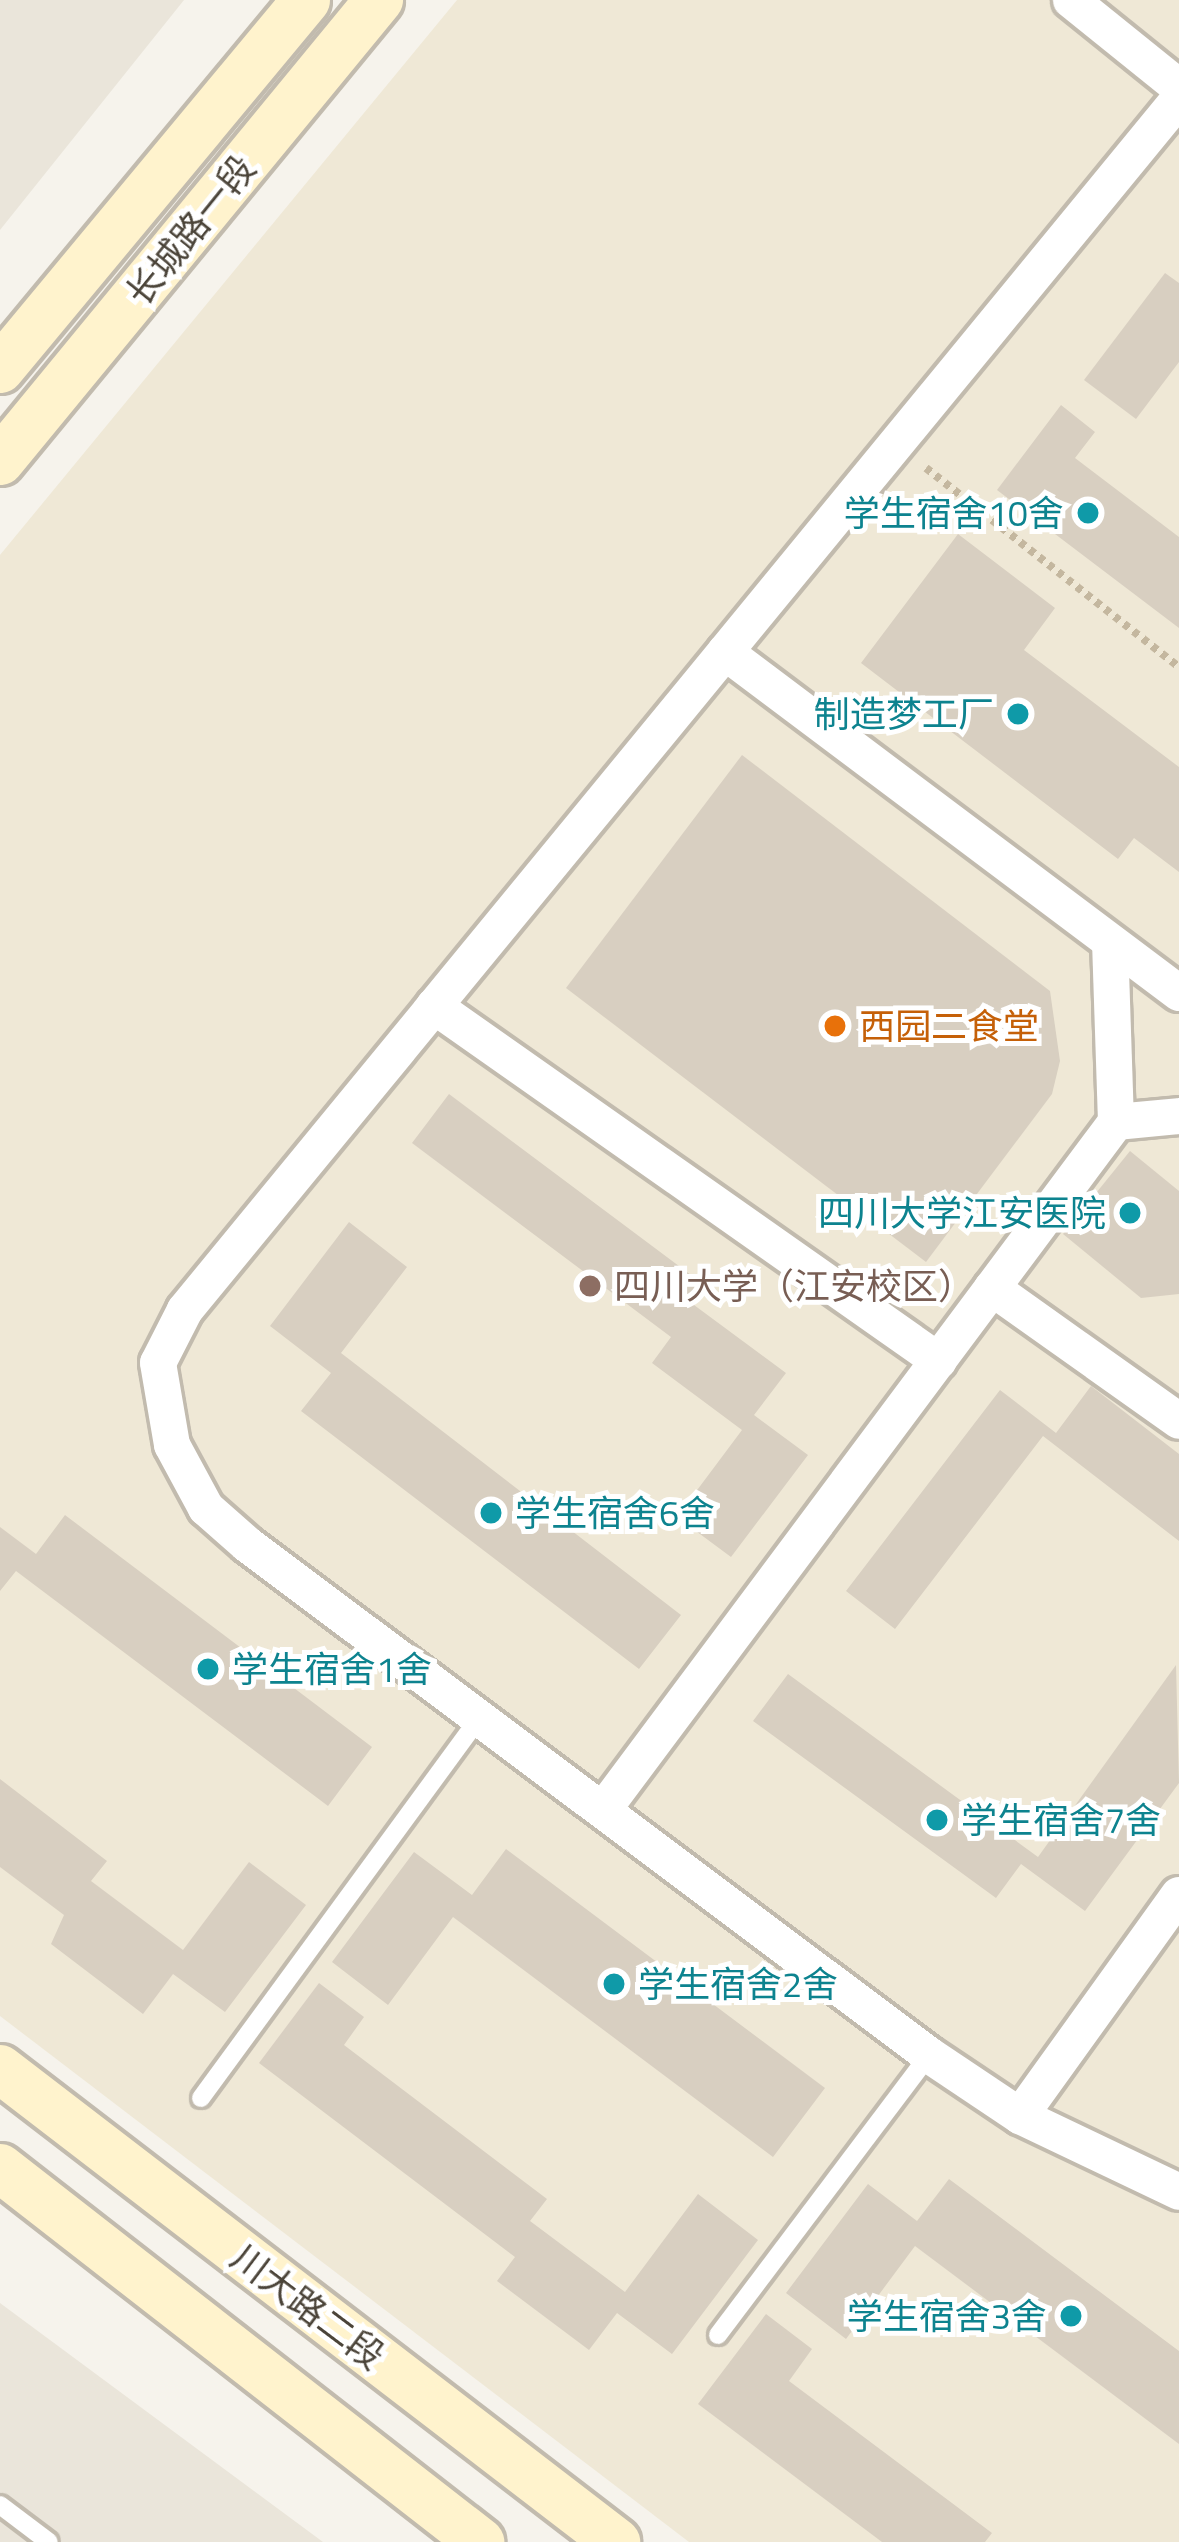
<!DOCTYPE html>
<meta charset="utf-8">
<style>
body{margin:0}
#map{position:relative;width:1179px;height:2542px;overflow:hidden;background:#f6f3ec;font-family:"Titillium Web","Noto Sans SC",sans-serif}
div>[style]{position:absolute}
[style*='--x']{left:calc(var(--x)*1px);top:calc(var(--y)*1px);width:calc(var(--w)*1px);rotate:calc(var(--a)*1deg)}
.residential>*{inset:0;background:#eae5da}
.education>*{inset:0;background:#efe8d6}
.building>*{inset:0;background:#d8cfc1}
.path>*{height:8px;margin-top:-4px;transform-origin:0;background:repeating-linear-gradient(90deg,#c4b79f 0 6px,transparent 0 12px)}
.roads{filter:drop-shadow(3px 0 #c2bbae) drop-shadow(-3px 0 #c2bbae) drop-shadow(0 3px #c2bbae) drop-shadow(0 -3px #c2bbae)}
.lane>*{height:18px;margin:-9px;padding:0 9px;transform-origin:9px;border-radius:9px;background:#fff}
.street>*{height:36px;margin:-18px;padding:0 18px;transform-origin:18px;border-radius:18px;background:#fff}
.secondary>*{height:48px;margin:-24px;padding:0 24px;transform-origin:24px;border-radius:24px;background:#fff3cd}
.dots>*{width:33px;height:33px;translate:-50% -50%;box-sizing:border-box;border:6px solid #fff;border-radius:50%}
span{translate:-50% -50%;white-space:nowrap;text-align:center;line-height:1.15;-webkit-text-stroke:10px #fff;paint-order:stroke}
.street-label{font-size:36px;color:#4b4439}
.culture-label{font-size:36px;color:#0d838f}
.right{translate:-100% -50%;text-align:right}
.left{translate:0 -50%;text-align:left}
.food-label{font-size:36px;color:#c56008}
.education-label{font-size:36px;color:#785e54}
</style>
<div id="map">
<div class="residential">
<div style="clip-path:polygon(0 0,184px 0,0 230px)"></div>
<div style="clip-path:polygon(0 2303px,323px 2542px,0 2542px)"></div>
</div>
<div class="education">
<div style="clip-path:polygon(457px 0,1179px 0,1179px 2542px,689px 2542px,0 2016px,0 555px)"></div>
</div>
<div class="building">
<div style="clip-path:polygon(1165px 273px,1179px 283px,1179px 362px,1136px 419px,1084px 380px)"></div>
<div style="clip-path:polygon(1061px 405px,1095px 432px,1075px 458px,1179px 537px,1179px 628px,997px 490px)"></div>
<div style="clip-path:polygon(958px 534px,1055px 608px,1024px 650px,1179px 767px,1179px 872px,1134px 838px,1118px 859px,861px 663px)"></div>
<div style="clip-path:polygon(742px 755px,1050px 991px,1060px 1061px,1052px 1094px,926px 1262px,566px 988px)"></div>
<div style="clip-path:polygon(449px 1094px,707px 1287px,694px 1305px,786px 1373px,754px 1415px,808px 1455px,731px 1557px,677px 1517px,742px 1430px,652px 1363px,671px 1337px,412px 1143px)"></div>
<div style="clip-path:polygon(1130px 1151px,1179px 1191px,1179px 1294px,1141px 1298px,1063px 1234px)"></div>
<div style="clip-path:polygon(349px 1222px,407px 1267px,341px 1353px,681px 1615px,639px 1669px,301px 1411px,331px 1373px,270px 1326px)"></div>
<div style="clip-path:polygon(1091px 1386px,1179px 1454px,1179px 1541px,1043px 1436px,895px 1629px,846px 1591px,1000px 1390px,1056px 1433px)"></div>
<div style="clip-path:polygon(65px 1515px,372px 1747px,328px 1806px,16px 1571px,0 1591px,0 1527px,36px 1554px)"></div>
<div style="clip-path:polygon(1176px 1665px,1179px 1783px,1085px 1911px,1021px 1864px,996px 1898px,753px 1721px,788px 1674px,1038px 1857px)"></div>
<div style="clip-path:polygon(0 1779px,107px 1861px,91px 1881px,183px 1950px,249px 1862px,306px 1905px,225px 2012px,173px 1974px,143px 2014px,51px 1944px,64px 1915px,0 1867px)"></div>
<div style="clip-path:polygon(506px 1849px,825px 2088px,773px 2157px,453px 1917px,388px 2005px,332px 1962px,414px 1852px,472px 1895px)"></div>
<div style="clip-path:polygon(319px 1983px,364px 2017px,344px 2045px,547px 2199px,530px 2221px,625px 2292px,698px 2194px,758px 2240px,672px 2354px,617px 2313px,589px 2350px,497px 2281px,515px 2257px,259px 2063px)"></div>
<div style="clip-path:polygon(949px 2179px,1179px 2351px,1179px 2444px,915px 2246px,846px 2339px,786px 2293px,868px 2184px,917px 2221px)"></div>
<div style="clip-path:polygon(766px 2314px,812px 2349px,789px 2381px,992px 2533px,985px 2542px,882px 2542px,698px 2404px)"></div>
</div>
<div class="path">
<div style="--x:926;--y:468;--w:322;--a:38.2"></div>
</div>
<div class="roads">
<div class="lane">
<div style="--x:201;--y:2098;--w:469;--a:-53.8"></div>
<div style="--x:718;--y:2335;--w:351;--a:-53"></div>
<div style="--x:0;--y:2505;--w:61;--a:37.1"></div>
</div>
<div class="street">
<div style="--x:1071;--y:0;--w:139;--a:38.9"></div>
<div style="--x:1179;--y:99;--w:1567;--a:129.38"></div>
<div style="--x:185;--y:1310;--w:59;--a:117"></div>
<div style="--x:158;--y:1363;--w:83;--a:80.3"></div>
<div style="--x:172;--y:1445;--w:72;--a:61.6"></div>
<div style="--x:206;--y:1508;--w:56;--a:41.4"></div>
<div style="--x:248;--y:1545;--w:851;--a:36.83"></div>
<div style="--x:929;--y:2055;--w:110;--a:33.8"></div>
<div style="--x:1020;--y:2116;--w:176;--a:25.5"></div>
<div style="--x:725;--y:652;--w:568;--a:36.91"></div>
<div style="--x:434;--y:1006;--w:617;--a:35.11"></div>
<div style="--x:1116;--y:1122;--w:63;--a:-5.4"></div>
<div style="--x:992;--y:1288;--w:229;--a:35.4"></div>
<div style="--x:603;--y:1810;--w:858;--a:-53.29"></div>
<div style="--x:1116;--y:1122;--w:177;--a:-91.9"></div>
<div style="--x:1020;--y:2116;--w:272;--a:-54.3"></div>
</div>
<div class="secondary">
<div style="--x:0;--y:369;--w:479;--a:-50.3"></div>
<div style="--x:0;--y:461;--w:597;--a:-50.58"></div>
<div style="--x:0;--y:2069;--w:777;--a:37.52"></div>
<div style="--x:0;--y:2168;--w:609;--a:37.92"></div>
</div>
</div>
<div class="dots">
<div style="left:1088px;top:513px;background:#0f9aa8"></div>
<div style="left:1018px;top:714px;background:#0f9aa8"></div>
<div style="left:835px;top:1026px;background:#e8710a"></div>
<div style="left:1130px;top:1213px;background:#0f9aa8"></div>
<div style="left:590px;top:1286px;background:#8d6e63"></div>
<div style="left:491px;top:1513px;background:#0f9aa8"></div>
<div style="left:208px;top:1669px;background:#0f9aa8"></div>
<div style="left:937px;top:1820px;background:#0f9aa8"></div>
<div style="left:614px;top:1984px;background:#0f9aa8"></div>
<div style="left:1071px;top:2316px;background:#0f9aa8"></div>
</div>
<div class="street-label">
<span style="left:190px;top:230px;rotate:-51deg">长城路一段</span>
<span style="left:308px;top:2306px;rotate:37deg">川大路二段</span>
</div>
<div class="culture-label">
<span class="right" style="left:1064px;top:513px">学生宿舍10舍</span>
<span class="right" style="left:994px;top:714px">制造梦工厂</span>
<span class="right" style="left:1106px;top:1213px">四川大学江安医院</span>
<span class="left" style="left:515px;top:1513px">学生宿舍6舍</span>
<span class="left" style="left:232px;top:1669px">学生宿舍1舍</span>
<span class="left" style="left:961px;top:1820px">学生宿舍7舍</span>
<span class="left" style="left:638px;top:1984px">学生宿舍2舍</span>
<span class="right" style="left:1047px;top:2316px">学生宿舍3舍</span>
</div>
<div class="food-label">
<span class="left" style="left:859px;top:1026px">西园二食堂</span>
</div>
<div class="education-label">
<span class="left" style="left:614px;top:1286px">四川大学（江安校区）</span>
</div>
</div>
